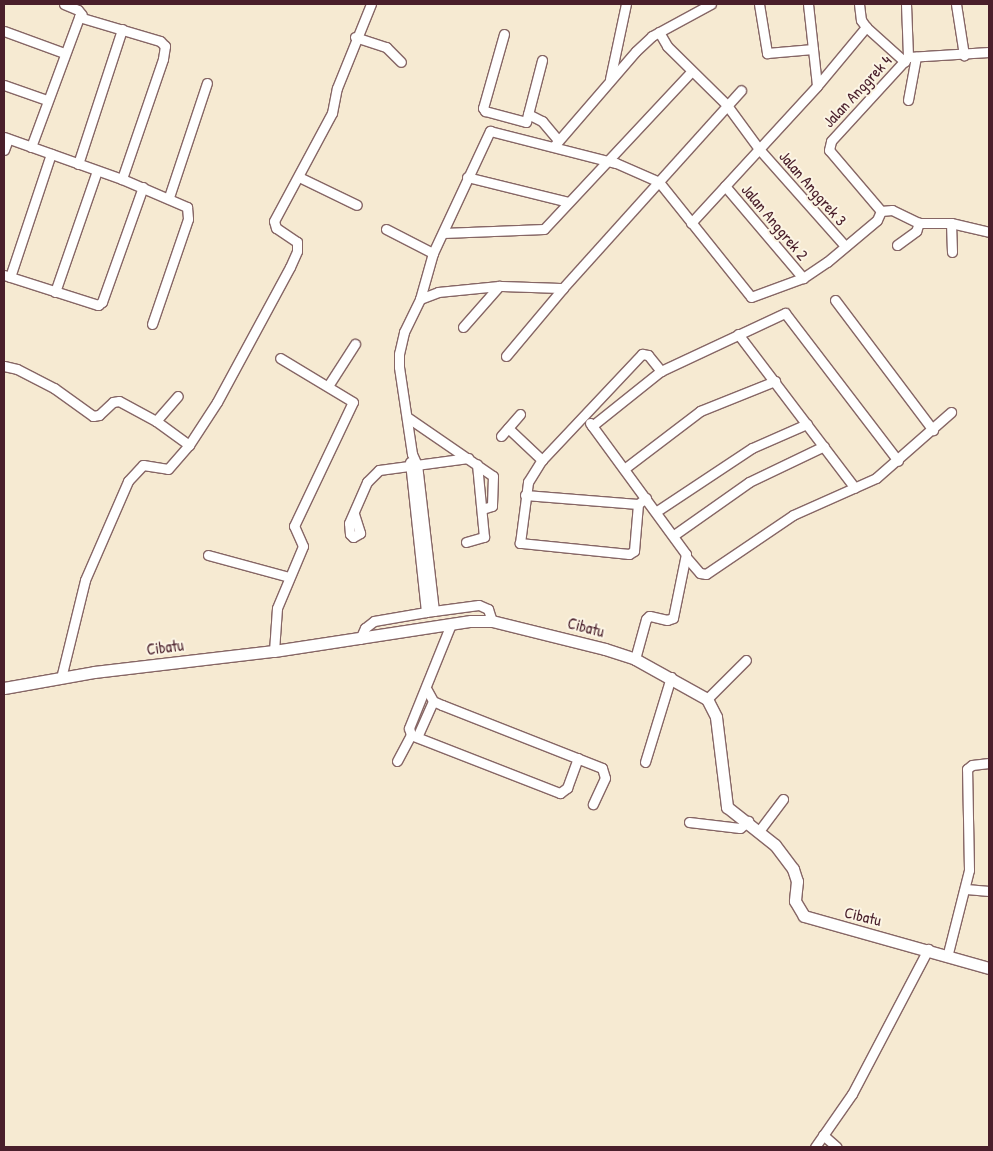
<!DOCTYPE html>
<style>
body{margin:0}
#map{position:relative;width:993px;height:1151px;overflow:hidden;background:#f6ead2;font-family:"Patrick Hand",sans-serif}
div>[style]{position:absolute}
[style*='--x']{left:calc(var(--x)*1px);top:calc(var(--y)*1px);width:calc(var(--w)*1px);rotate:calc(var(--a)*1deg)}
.roads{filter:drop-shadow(1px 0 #866665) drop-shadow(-1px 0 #866665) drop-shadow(0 1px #866665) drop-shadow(0 -1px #866665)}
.minor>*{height:9px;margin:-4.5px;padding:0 4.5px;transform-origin:4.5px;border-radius:4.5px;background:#fff}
.tertiary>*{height:11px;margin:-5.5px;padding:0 5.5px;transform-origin:5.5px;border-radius:5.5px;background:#fff}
span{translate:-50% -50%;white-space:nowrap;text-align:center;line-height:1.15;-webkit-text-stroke:4px #fcf5e5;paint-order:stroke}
.street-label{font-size:16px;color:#4a1f2b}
.frame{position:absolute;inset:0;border:5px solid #4a1f2b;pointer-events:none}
</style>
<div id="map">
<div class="roads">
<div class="minor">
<div style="--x:64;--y:4;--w:15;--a:23"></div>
<div style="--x:78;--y:10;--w:6;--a:51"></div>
<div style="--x:759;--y:4;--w:50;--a:80.7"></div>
<div style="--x:767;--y:53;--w:46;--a:-5"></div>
<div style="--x:808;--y:4;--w:82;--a:83.7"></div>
<div style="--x:859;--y:4;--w:16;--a:83"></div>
<div style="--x:861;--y:20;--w:9;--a:54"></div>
<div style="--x:866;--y:27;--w:52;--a:41.9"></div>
<div style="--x:906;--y:4;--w:53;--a:87.8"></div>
<div style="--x:956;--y:4;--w:52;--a:81.1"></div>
<div style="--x:4;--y:31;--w:64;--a:20.1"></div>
<div style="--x:659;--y:32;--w:16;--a:60"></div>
<div style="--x:667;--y:46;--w:83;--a:44.5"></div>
<div style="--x:726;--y:104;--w:56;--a:53.7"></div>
<div style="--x:759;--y:149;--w:130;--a:48.4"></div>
<div style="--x:504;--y:34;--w:77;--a:105.8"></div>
<div style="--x:483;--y:108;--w:4;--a:56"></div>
<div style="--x:485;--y:111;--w:42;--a:15"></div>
<div style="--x:526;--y:122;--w:64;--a:-75.5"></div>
<div style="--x:355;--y:37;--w:33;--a:18"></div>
<div style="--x:386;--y:47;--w:21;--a:45"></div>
<div style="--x:610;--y:79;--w:77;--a:-78"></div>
<div style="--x:4;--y:85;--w:46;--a:19.2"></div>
<div style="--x:908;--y:100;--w:44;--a:-79.5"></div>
<div style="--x:528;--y:114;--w:16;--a:27"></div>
<div style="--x:542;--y:121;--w:25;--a:50"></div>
<div style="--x:4;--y:137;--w:125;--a:19.6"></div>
<div style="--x:122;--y:179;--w:71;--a:23.3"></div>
<div style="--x:187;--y:207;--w:12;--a:85"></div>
<div style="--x:188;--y:219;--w:111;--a:108.9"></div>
<div style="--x:554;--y:146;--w:125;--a:-49.2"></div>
<div style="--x:636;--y:51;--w:22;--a:-43"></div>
<div style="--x:652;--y:36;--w:67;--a:-28.5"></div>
<div style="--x:31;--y:147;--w:139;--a:-69.7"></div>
<div style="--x:79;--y:17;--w:84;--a:16.5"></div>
<div style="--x:160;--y:41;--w:7;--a:45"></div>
<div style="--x:165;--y:46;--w:13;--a:99"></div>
<div style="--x:163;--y:59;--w:127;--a:108.9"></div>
<div style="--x:4;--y:150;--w:12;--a:-70"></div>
<div style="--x:78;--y:164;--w:142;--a:-71.9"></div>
<div style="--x:299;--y:177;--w:64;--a:25.8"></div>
<div style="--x:467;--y:177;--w:104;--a:13.9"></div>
<div style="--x:725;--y:186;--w:121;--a:49.7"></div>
<div style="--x:169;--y:197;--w:120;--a:-71.6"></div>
<div style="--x:881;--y:211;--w:80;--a:-130.4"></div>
<div style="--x:829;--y:150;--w:9;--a:-77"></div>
<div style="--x:831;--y:141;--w:114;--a:-47.5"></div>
<div style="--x:908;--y:57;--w:81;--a:-3.5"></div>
<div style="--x:881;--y:211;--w:11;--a:-5"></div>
<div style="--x:892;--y:210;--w:30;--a:26"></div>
<div style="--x:919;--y:223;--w:32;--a:0"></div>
<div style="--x:951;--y:223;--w:39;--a:13"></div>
<div style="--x:691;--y:223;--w:186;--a:-47.4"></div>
<div style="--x:817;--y:86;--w:77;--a:-50.3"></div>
<div style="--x:951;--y:223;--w:29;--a:88"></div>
<div style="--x:386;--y:229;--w:53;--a:27.1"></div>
<div style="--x:443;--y:233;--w:101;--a:-2.3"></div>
<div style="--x:544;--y:229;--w:216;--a:-46.9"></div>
<div style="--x:897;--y:245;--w:24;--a:-36"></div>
<div style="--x:916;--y:231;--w:9;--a:-69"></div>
<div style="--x:4;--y:275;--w:99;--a:17.7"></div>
<div style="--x:98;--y:305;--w:5;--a:-37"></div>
<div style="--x:102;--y:302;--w:122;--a:-70.4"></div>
<div style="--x:10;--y:277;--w:130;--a:-71.6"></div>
<div style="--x:55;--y:292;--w:128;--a:-70.9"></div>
<div style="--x:420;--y:299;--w:48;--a:-74.2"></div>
<div style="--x:433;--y:253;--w:135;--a:-65"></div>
<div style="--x:490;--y:131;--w:130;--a:14.3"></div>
<div style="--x:616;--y:163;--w:47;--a:23.8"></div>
<div style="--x:659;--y:182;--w:147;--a:51.3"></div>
<div style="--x:751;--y:297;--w:55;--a:-20.1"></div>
<div style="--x:803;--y:278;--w:29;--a:-34"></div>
<div style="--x:827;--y:262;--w:65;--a:-40"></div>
<div style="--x:877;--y:220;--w:10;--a:-66"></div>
<div style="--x:835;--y:300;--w:163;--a:53"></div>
<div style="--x:463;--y:327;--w:55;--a:-48.7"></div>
<div style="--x:738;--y:334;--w:193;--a:52.8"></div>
<div style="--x:506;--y:356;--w:89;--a:-50"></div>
<div style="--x:563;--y:288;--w:266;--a:-48"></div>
<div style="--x:4;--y:366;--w:13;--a:13"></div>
<div style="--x:17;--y:369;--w:42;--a:27.2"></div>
<div style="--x:54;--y:388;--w:48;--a:35.7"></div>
<div style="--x:93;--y:416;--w:6;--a:-9"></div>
<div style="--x:99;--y:415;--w:19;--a:-43"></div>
<div style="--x:113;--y:402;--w:6;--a:-9"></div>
<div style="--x:119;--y:401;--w:42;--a:28.4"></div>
<div style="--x:156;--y:421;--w:41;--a:36"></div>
<div style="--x:328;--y:386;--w:50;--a:-57.3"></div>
<div style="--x:407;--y:417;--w:104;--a:34.5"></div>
<div style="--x:493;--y:476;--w:30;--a:92"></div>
<div style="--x:492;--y:506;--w:10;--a:163"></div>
<div style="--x:156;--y:421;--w:33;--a:-49"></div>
<div style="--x:590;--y:423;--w:162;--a:53.8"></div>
<div style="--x:686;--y:554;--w:65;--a:101.5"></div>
<div style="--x:673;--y:618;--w:6;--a:162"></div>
<div style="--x:667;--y:620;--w:18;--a:-167"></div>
<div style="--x:649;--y:616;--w:4;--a:135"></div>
<div style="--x:646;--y:619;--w:41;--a:105.4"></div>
<div style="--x:592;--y:426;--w:88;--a:-38.6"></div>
<div style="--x:661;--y:371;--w:137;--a:-25.1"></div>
<div style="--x:785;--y:313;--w:186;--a:52.6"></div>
<div style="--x:508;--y:428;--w:47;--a:43.3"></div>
<div style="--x:501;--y:436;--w:29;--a:-49"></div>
<div style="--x:410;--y:462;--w:151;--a:83.9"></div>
<div style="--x:624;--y:469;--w:96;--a:-37.3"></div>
<div style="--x:700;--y:411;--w:81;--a:-21.8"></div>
<div style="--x:525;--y:495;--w:113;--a:4.6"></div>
<div style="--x:646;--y:498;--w:10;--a:143"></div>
<div style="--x:638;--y:504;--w:47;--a:94.9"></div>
<div style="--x:634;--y:551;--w:6;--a:149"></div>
<div style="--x:629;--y:554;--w:110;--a:-174.2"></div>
<div style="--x:520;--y:543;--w:62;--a:-82.5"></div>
<div style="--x:528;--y:482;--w:26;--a:-58"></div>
<div style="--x:542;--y:460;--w:146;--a:-46.7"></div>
<div style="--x:642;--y:354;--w:6;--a:9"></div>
<div style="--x:648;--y:355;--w:21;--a:51"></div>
<div style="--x:657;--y:511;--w:114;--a:-33.6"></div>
<div style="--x:752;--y:448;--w:60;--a:-23.6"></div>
<div style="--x:354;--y:514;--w:20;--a:72"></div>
<div style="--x:360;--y:533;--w:8;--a:150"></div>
<div style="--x:353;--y:537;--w:4;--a:-135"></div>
<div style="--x:350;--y:534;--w:11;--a:-95"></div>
<div style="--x:349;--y:523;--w:45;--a:-66.3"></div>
<div style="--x:367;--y:482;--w:17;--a:-45"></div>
<div style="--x:379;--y:470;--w:90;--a:-7.7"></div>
<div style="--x:674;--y:535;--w:92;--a:-35.2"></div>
<div style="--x:749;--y:482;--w:83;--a:-25.6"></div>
<div style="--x:466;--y:542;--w:19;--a:-16"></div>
<div style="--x:484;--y:537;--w:73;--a:-95.5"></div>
<div style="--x:208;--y:555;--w:84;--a:15.2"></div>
<div style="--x:686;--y:557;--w:21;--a:49"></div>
<div style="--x:700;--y:573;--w:6;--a:9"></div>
<div style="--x:706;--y:574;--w:105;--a:-34.1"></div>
<div style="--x:793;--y:515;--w:91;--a:-24"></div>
<div style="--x:876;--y:478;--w:100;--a:-41.3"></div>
<div style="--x:434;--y:611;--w:147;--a:-96.6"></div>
<div style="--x:417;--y:465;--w:12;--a:-114"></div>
<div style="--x:412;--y:454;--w:88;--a:-98.5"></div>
<div style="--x:399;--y:367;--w:13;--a:-90"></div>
<div style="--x:399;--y:354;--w:23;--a:-77"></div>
<div style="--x:404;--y:332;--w:37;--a:-64"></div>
<div style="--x:420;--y:299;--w:19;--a:-21"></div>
<div style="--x:438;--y:292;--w:61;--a:-5.6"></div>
<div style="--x:499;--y:286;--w:64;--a:1.8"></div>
<div style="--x:360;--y:639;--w:12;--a:-66"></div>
<div style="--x:365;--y:628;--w:11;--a:-38"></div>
<div style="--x:374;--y:621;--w:53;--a:-9.8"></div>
<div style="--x:426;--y:612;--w:53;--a:-7.5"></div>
<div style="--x:479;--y:605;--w:10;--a:24"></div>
<div style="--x:488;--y:609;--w:13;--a:72"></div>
<div style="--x:274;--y:651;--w:43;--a:-86"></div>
<div style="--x:277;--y:608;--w:67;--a:-67.2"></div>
<div style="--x:303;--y:546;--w:22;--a:-114"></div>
<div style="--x:294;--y:526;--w:137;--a:-64.6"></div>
<div style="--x:353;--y:402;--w:85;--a:-148.9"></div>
<div style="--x:61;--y:678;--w:101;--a:-76.2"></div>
<div style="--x:85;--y:580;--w:108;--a:-66.5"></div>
<div style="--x:128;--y:481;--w:22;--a:-47"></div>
<div style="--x:143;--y:465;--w:25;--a:9"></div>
<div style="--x:168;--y:469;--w:32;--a:-49"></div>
<div style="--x:189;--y:445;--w:51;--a:-56.9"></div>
<div style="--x:217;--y:402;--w:153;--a:-61.6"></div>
<div style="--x:290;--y:267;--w:17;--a:-66"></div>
<div style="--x:297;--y:251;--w:9;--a:-90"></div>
<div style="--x:297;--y:242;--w:25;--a:-146"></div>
<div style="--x:276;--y:228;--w:7;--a:-106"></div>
<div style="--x:274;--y:221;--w:123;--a:-61.8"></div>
<div style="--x:332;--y:113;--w:25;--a:-79"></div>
<div style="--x:337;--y:88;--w:91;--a:-68"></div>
<div style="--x:427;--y:690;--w:13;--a:61"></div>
<div style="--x:433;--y:701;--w:10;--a:24"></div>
<div style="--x:442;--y:705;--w:172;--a:21.5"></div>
<div style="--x:602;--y:768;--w:10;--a:73"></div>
<div style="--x:605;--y:778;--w:29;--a:115"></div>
<div style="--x:707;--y:699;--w:55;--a:-45"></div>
<div style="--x:411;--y:735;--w:160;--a:21.3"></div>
<div style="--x:560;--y:793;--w:9;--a:-36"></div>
<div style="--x:567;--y:788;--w:32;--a:-70"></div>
<div style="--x:418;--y:735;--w:37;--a:-66"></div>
<div style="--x:397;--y:761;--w:30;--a:-62"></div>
<div style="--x:411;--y:735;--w:7;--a:-106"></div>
<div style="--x:409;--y:728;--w:112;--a:-68"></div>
<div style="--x:645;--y:762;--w:89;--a:-73"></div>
<div style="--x:689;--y:822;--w:51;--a:6.7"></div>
<div style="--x:740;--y:828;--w:11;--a:-41"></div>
<div style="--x:759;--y:831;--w:40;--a:-53"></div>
<div style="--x:966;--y:889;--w:23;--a:5"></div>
<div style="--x:947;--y:957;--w:90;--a:-75.8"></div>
<div style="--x:969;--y:870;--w:101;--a:-91.1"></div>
<div style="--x:967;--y:769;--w:6;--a:-39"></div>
<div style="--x:972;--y:765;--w:17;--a:-7"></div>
<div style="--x:823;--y:1135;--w:18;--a:41"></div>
<div style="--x:815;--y:1147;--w:65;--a:-55.1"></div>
<div style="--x:852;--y:1094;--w:164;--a:-62.3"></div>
</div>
<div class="tertiary">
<div style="--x:4;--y:688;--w:91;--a:-10.1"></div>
<div style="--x:94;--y:672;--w:181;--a:-6.7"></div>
<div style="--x:274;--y:651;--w:199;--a:-8.7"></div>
<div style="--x:471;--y:621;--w:21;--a:0"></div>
<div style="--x:492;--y:621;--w:116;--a:13.9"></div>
<div style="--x:605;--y:649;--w:32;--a:18"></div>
<div style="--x:635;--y:659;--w:82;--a:29.1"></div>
<div style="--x:707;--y:699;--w:20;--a:63"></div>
<div style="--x:716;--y:717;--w:91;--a:83"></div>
<div style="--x:727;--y:807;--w:61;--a:38.4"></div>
<div style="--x:775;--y:845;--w:30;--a:53"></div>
<div style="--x:793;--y:869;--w:13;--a:72"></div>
<div style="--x:797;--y:881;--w:20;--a:96"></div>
<div style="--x:795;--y:901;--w:17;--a:59"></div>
<div style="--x:804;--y:916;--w:192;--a:15.7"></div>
</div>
</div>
<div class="street-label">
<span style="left:857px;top:91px;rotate:-47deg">Jalan Anggrek 4</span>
<span style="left:813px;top:188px;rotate:49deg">Jalan Anggrek 3</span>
<span style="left:775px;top:222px;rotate:50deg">Jalan Anggrek 2</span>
<span style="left:586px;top:627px;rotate:15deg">Cibatu</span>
<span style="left:165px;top:647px;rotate:-7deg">Cibatu</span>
<span style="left:863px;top:916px;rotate:14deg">Cibatu</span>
</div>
<div class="frame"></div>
</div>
